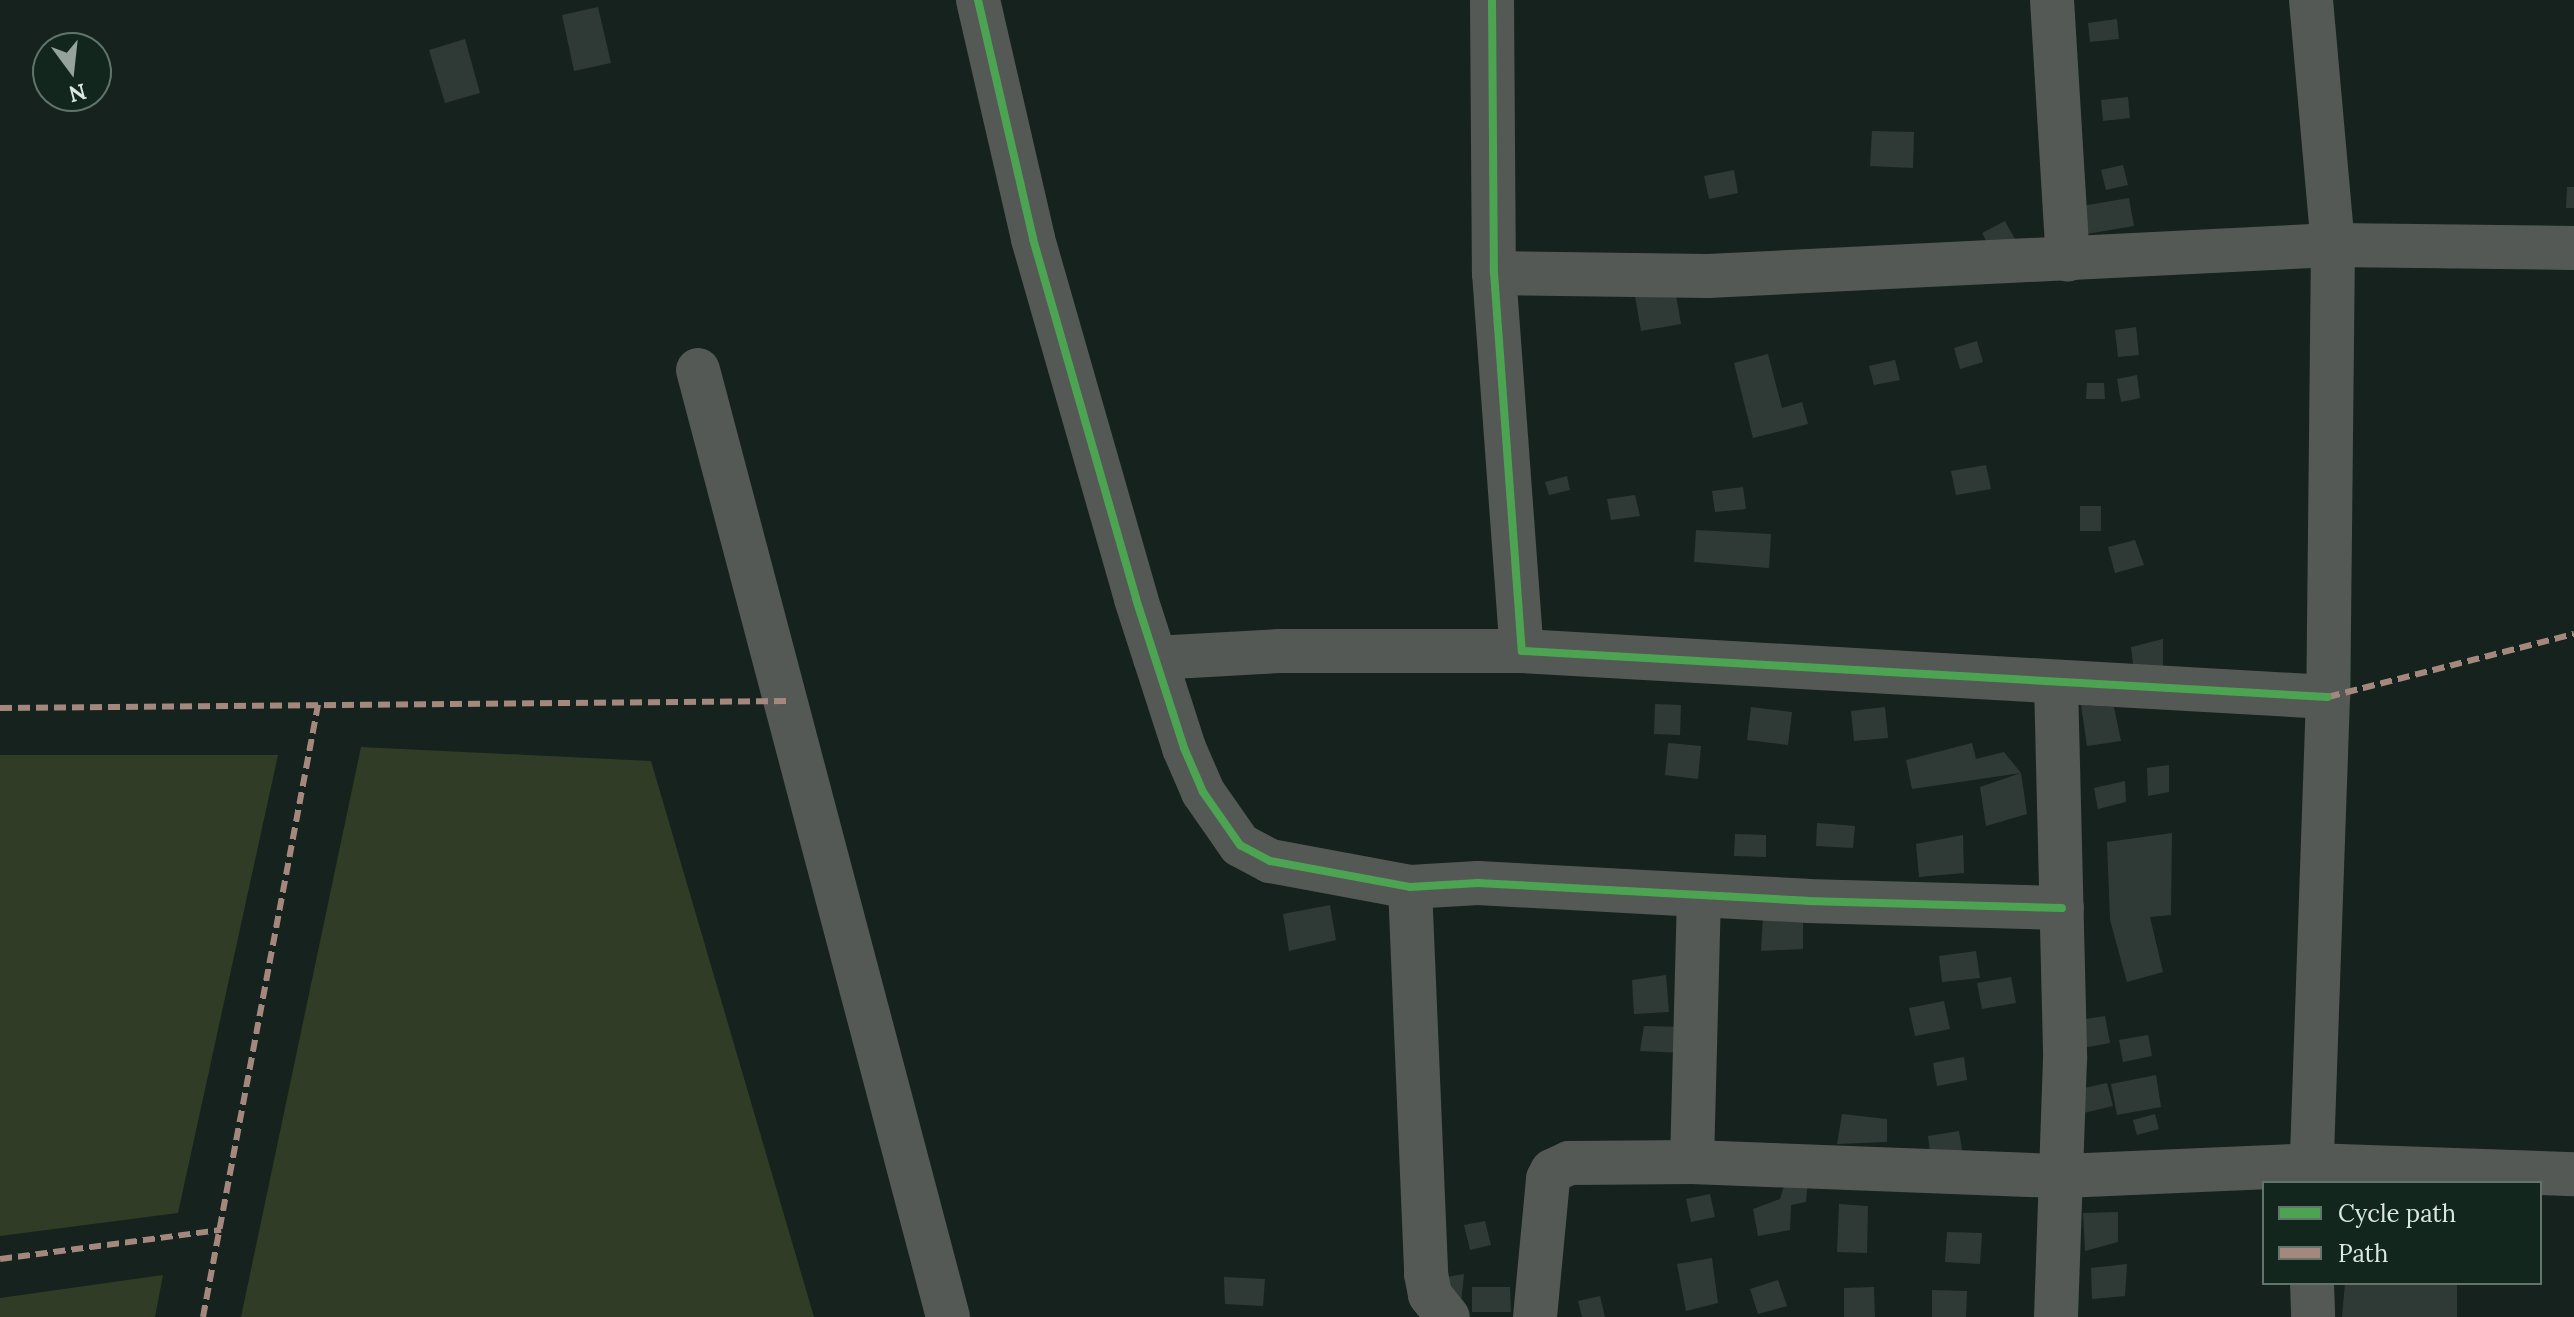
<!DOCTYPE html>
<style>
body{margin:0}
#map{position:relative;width:2574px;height:1317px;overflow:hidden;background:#16221d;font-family:Lora,serif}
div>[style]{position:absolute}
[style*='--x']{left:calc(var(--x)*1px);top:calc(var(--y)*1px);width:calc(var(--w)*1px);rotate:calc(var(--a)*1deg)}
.green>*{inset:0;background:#303c26}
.building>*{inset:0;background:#2f3a36}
.street>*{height:44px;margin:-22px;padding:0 22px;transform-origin:22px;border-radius:22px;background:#545956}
.quiet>*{height:6px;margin-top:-3px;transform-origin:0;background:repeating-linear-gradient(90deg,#a5887d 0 12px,transparent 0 18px)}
.cycleway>*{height:8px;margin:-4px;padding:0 4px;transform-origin:4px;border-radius:4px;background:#4ca352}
span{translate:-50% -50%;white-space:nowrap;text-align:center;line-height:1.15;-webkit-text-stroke:6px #12261e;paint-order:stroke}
.legend{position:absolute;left:2262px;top:1181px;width:280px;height:104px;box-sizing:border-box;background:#12261e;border:2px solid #62746c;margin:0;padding:10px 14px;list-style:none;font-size:24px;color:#dbe8e2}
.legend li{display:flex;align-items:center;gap:16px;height:40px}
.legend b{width:40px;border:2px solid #62746c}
.north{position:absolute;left:32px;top:32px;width:80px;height:80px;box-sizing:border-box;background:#12261e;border:2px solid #62746c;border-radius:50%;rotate:165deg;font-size:22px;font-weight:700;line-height:32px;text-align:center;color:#dbe8e2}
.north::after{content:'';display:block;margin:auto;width:28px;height:36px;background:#96a39d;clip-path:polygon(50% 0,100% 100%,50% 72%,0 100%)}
</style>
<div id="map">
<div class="green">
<div style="clip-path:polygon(361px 747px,651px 761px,814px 1317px,241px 1317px)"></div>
<div style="clip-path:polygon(0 755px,278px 755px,178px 1213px,0 1236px)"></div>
<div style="clip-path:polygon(163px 1275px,155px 1317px,0 1317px,0 1298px)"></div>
</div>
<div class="building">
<div style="clip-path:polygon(598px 7px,611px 63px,574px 71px,562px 15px)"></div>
<div style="clip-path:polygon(2117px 19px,2119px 39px,2090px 42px,2088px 23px)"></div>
<div style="clip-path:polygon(465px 39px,480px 93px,445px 103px,429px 50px)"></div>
<div style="clip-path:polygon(2128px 97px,2130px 118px,2103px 121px,2101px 100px)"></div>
<div style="clip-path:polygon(1872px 131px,1914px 132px,1913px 168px,1870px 166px)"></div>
<div style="clip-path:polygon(2123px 165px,2128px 185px,2106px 190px,2101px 170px)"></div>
<div style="clip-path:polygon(1734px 170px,1738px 193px,1709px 199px,1704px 176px)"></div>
<div style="clip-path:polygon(2567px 187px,2574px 187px,2574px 208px,2566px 208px)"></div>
<div style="clip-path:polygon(2129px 198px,2134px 226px,2075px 236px,2070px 208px)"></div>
<div style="clip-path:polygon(2005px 221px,2015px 239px,1991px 250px,1982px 233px)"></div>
<div style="clip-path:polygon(1675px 289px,1681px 324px,1641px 331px,1635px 296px)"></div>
<div style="clip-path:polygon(2136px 327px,2139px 355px,2118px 357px,2115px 330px)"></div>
<div style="clip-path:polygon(1977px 341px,1983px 362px,1960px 369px,1954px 348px)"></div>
<div style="clip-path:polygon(1768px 354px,1782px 408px,1802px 402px,1808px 424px,1753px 438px,1734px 363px)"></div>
<div style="clip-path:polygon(1895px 360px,1900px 380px,1874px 385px,1869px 366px)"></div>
<div style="clip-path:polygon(2137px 375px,2140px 398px,2121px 402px,2117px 379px)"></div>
<div style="clip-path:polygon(2087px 383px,2104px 383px,2105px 399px,2086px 399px)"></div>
<div style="clip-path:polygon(1986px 465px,1991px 489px,1956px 495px,1951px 471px)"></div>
<div style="clip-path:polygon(1567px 476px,1570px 490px,1549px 495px,1545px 482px)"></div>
<div style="clip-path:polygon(1743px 487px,1746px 509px,1715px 512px,1712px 491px)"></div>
<div style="clip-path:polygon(1635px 495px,1640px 516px,1611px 520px,1607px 499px)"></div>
<div style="clip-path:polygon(2080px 506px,2101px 506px,2101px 531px,2080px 531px)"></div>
<div style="clip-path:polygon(1696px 530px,1771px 534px,1769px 568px,1694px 562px)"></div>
<div style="clip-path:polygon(2135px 540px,2144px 565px,2115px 573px,2108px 547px)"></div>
<div style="clip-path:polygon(2163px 639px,2163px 672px,2134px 673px,2131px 647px)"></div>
<div style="clip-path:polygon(1655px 704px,1681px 705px,1680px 735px,1654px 734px)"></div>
<div style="clip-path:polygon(2081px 705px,2114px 707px,2121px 741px,2087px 746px)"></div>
<div style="clip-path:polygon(1751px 707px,1792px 712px,1788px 745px,1747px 740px)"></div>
<div style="clip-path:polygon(1885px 707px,1888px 738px,1854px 741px,1851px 711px)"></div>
<div style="clip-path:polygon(1668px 743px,1701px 746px,1698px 779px,1665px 775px)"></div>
<div style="clip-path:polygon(1972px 743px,1976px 759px,2004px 752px,2021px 773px,1912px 789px,1906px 760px)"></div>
<div style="clip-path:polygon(2169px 765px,2169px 792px,2148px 796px,2147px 768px)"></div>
<div style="clip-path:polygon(2021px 773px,2027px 814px,1986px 826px,1980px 787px)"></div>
<div style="clip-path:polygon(2125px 781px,2126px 802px,2098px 809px,2094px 788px)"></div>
<div style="clip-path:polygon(1817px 823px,1855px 826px,1853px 848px,1816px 846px)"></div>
<div style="clip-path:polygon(2172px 833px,2171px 915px,2150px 917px,2163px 972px,2127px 982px,2110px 920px,2107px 842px)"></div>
<div style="clip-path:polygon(1735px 834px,1766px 835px,1766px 857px,1734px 856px)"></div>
<div style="clip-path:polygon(1963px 835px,1964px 873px,1919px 877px,1916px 844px)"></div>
<div style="clip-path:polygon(1330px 905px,1336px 940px,1289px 951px,1283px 914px)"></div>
<div style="clip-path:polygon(1763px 915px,1803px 915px,1803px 949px,1761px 951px)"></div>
<div style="clip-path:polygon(1976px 951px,1980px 978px,1942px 982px,1939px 956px)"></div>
<div style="clip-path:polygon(1666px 975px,1669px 1012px,1634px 1014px,1632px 980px)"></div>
<div style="clip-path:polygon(2011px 977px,2016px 1003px,1982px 1009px,1977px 983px)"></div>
<div style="clip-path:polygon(1944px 1001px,1950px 1029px,1915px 1036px,1909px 1008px)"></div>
<div style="clip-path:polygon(2105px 1016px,2110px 1043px,2077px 1049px,2073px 1021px)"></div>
<div style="clip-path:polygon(1644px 1026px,1686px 1027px,1684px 1053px,1640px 1051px)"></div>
<div style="clip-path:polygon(2148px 1035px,2152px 1056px,2123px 1062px,2119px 1040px)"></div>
<div style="clip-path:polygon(1964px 1057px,1967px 1080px,1937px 1086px,1933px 1063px)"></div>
<div style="clip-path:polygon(2156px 1075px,2161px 1107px,2117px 1115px,2111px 1084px)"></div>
<div style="clip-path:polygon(2107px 1083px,2113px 1106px,2071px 1116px,2066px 1092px)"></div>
<div style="clip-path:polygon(1842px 1114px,1887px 1119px,1887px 1142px,1837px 1144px)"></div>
<div style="clip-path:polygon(2155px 1114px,2159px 1129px,2137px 1135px,2133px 1120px)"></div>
<div style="clip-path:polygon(1959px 1131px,1963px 1156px,1931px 1160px,1928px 1136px)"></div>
<div style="clip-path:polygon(1786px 1179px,1808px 1179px,1806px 1202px,1791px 1205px,1790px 1230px,1758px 1236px,1753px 1209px,1780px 1199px)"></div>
<div style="clip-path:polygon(1710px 1194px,1715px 1217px,1691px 1222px,1686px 1199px)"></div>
<div style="clip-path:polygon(1839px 1204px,1868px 1206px,1867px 1253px,1837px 1252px)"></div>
<div style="clip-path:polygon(2118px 1212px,2118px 1242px,2085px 1251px,2083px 1213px)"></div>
<div style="clip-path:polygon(1485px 1221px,1491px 1245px,1470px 1250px,1464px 1225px)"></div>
<div style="clip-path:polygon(1947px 1232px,1982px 1233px,1980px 1264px,1945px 1262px)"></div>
<div style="clip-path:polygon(1712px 1258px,1718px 1303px,1686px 1311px,1677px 1264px)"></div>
<div style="clip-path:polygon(2127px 1264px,2125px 1296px,2092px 1299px,2091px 1268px)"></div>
<div style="clip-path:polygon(1464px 1274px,1461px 1303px,1436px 1279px)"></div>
<div style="clip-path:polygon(1224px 1277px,1265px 1279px,1263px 1306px,1225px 1304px)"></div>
<div style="clip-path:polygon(1778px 1280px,1787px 1306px,1758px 1314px,1750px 1289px)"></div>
<div style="clip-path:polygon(2345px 1283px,2457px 1283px,2457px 1317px,2342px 1317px)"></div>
<div style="clip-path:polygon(1472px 1287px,1510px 1287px,1511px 1312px,1472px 1312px)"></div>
<div style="clip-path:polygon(1874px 1287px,1875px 1317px,1844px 1317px,1844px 1288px)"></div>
<div style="clip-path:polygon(1932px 1290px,1967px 1291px,1966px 1317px,1932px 1317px)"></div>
<div style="clip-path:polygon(1600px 1296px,1605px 1317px,1582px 1317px,1578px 1301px)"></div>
</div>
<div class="street">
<div style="--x:978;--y:0;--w:245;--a:77"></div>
<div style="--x:1033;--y:239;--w:374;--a:74"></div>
<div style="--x:1136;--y:599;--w:157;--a:72.1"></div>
<div style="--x:1184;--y:748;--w:48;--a:66.6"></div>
<div style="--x:1203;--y:792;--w:65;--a:55.1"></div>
<div style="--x:1240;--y:845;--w:34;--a:28"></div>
<div style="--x:1270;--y:861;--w:142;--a:10.5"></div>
<div style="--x:1410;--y:887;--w:68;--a:-3.4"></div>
<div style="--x:1478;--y:883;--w:329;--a:3.1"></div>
<div style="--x:1807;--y:901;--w:255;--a:1.6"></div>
<div style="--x:1492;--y:0;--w:273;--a:89.6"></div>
<div style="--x:1494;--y:273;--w:379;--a:85.8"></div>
<div style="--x:1522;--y:651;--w:807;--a:3.27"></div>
<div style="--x:2052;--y:0;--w:260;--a:86.5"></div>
<div style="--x:2311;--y:0;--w:246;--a:84.9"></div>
<div style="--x:2333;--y:245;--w:452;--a:90.6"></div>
<div style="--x:2328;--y:697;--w:486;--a:92"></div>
<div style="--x:1494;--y:273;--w:214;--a:0.8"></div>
<div style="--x:1708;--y:276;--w:626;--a:-2.84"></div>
<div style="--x:2333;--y:245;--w:241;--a:0.7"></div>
<div style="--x:698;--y:370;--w:979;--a:75.21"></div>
<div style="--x:1155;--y:658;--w:125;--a:-3.2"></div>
<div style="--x:1280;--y:651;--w:242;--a:0"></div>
<div style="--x:2056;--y:682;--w:377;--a:88.6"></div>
<div style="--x:2065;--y:1059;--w:258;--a:92"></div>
<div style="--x:1410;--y:887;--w:387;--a:87.6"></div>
<div style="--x:1426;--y:1274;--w:21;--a:79"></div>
<div style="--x:1430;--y:1295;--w:28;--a:51"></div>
<div style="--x:1692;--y:1162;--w:267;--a:-88.5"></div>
<div style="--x:2312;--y:1283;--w:34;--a:88"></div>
<div style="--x:1535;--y:1317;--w:139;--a:-84.6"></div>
<div style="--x:1548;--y:1179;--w:9;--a:-63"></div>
<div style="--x:1552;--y:1171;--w:19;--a:-25"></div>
<div style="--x:1569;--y:1163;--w:123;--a:-0.5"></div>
<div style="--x:1692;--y:1162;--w:371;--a:2.2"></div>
<div style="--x:2063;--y:1176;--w:248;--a:-2.5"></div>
<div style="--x:2311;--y:1165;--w:263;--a:2"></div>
</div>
<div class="quiet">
<div style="--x:2328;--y:697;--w:254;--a:-14.4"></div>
<div style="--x:0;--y:708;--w:786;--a:-0.51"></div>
<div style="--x:0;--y:1259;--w:223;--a:-7.5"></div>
<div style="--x:203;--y:1317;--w:623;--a:-79.36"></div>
</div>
<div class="cycleway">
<div style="--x:978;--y:0;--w:245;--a:77"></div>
<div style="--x:1033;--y:239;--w:374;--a:74"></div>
<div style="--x:1136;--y:599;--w:157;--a:72.1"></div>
<div style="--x:1184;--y:748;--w:48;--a:66.6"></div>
<div style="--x:1203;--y:792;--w:65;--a:55.1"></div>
<div style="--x:1240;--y:845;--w:34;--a:28"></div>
<div style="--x:1270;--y:861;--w:142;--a:10.5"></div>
<div style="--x:1410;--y:887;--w:68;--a:-3.4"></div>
<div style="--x:1478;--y:883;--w:329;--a:3.1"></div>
<div style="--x:1807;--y:901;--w:255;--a:1.6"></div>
<div style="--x:1492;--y:0;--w:273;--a:89.6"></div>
<div style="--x:1494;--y:273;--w:379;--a:85.8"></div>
<div style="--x:1522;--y:651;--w:807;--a:3.27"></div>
</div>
<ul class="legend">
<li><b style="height:10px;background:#4ca352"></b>Cycle path</li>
<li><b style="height:10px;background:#a5887d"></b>Path</li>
</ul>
<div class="north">N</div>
</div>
